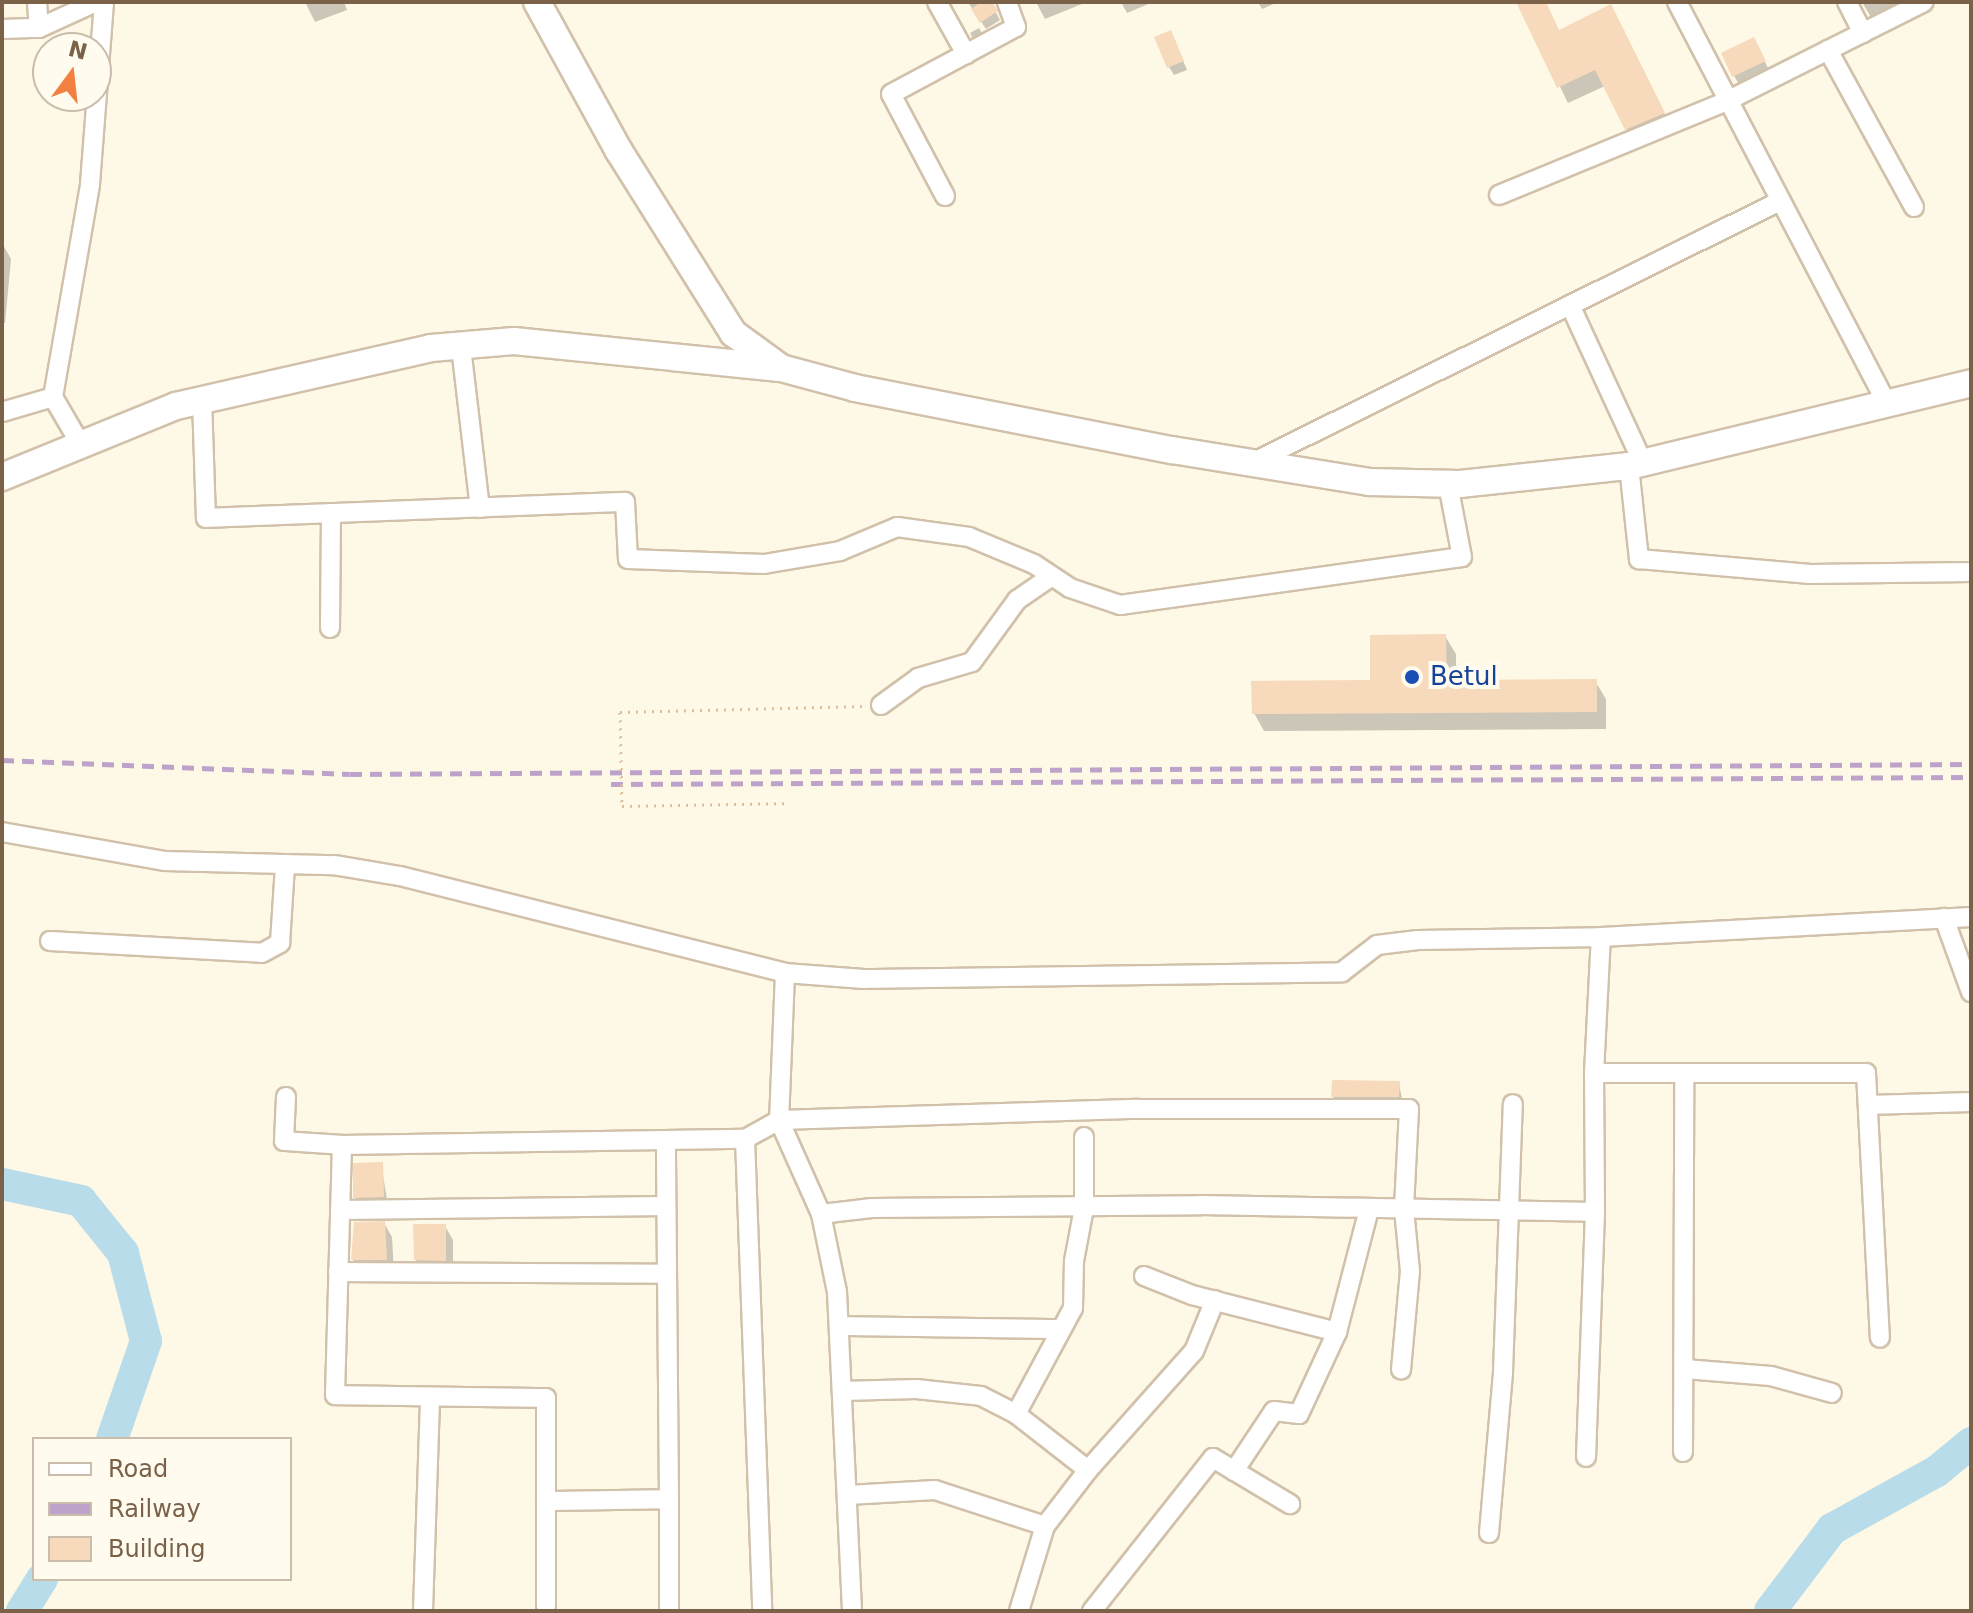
<!DOCTYPE html>
<style>
body{margin:0}
#map{position:relative;width:1973px;height:1613px;overflow:hidden;background:#fef8e6;font-family:"DejaVu Sans",sans-serif}
div>[style]{position:absolute}
[style*='--x']{left:calc(var(--x)*1px);top:calc(var(--y)*1px);width:calc(var(--w)*1px);rotate:calc(var(--a)*1deg)}
.shadow>*{inset:0;background:#0003}
.river>*{height:32px;margin:-16px;padding:0 16px;transform-origin:16px;border-radius:16px;background:#b8dcea}
.building>*{inset:0;background:#f6dabb}
.path>*{height:3px;margin-top:-1.5px;transform-origin:0;background:repeating-linear-gradient(90deg,#dcbe9d 0 2px,transparent 0 8px)}
.roads{filter:drop-shadow(2px 0 #d1c1aa) drop-shadow(-2px 0 #d1c1aa) drop-shadow(0 2px #d1c1aa) drop-shadow(0 -2px #d1c1aa)}
.street>*{height:18px;margin:-9px;padding:0 9px;transform-origin:9px;border-radius:9px;background:#fff}
.secondary>*{height:26px;margin:-13px;padding:0 13px;transform-origin:13px;border-radius:13px;background:#fff}
.rail>*{height:5px;margin-top:-2.5px;transform-origin:0;background:repeating-linear-gradient(90deg,#bda2ca 0 12px,transparent 0 20px)}
.path-bridge>*{height:3px;margin-top:-1.5px;transform-origin:0;background:repeating-linear-gradient(90deg,#dcbe9d 0 2px,transparent 0 8px)}
.dots>*{width:22px;height:22px;translate:-50% -50%;box-sizing:border-box;border:4px solid #fffbee;border-radius:50%}
span{translate:-50% -50%;white-space:nowrap;text-align:center;line-height:1.15;-webkit-text-stroke:8px #fffbee;paint-order:stroke}
.transit-label{font-size:26px;color:#164399}
.left{translate:0 -50%;text-align:left}
.frame{position:absolute;inset:0;border:4px solid #7a6148;pointer-events:none}
.legend{position:absolute;left:32px;top:1437px;width:260px;height:144px;box-sizing:border-box;background:#fffbee;border:2px solid #cabdac;margin:0;padding:10px 14px;list-style:none;font-size:24px;color:#7a6148}
.legend li{display:flex;align-items:center;gap:16px;height:40px}
.legend b{width:40px;border:2px solid #cabdac}
.north{position:absolute;left:32px;top:32px;width:80px;height:80px;box-sizing:border-box;background:#fffbee;border:2px solid #cabdac;border-radius:50%;rotate:15deg;font-size:22px;font-weight:700;line-height:32px;text-align:center;color:#7a6148}
.north::after{content:'';display:block;margin:auto;width:28px;height:36px;background:#f28040;clip-path:polygon(50% 0,100% 100%,50% 72%,0 100%)}
</style>
<div id="map">
<div class="shadow">
<div style="clip-path:polygon(305px 2px,344px 2px,347px 10px,315px 22px)"></div>
<div style="clip-path:polygon(968px 2px,990px 2px,1000px 20px,986px 29px)"></div>
<div style="clip-path:polygon(1036px 2px,1087px 2px,1045px 19px)"></div>
<div style="clip-path:polygon(1121px 2px,1153px 2px,1127px 13px)"></div>
<div style="clip-path:polygon(1258px 2px,1278px 2px,1262px 9px)"></div>
<div style="clip-path:polygon(1518px 2px,1545px 2px,1559px 31px,1620px 23px,1673px 131px,1636px 146px,1605px 86px,1568px 103px)"></div>
<div style="clip-path:polygon(1862px 2px,1925px 2px,1876px 26px)"></div>
<div style="clip-path:polygon(979px 28px,983px 35px,974px 40px,970px 33px)"></div>
<div style="clip-path:polygon(1175px 41px,1187px 70px,1174px 75px,1169px 67px)"></div>
<div style="clip-path:polygon(1758px 48px,1769px 70px,1739px 84px,1734px 76px)"></div>
<div style="clip-path:polygon(2px 243px,11px 259px,5px 323px,2px 323px)"></div>
<div style="clip-path:polygon(1445px 636px,1456px 654px,1456px 682px,1595px 681px,1606px 699px,1606px 729px,1264px 731px,1254px 713px,1372px 682px)"></div>
<div style="clip-path:polygon(1399px 1083px,1403px 1105px,1338px 1105px,1333px 1097px)"></div>
<div style="clip-path:polygon(381px 1164px,388px 1205px,360px 1206px,355px 1197px)"></div>
<div style="clip-path:polygon(384px 1223px,392px 1237px,394px 1273px,361px 1273px,353px 1260px)"></div>
<div style="clip-path:polygon(445px 1226px,453px 1240px,453px 1274px,423px 1273px,416px 1260px)"></div>
</div>
<div class="river">
<div style="--x:2;--y:1184;--w:81;--a:12.1"></div>
<div style="--x:81;--y:1201;--w:67;--a:51.1"></div>
<div style="--x:123;--y:1253;--w:91;--a:75.4"></div>
<div style="--x:146;--y:1341;--w:104;--a:109.1"></div>
<div style="--x:22;--y:1611;--w:38;--a:-58"></div>
<div style="--x:1770;--y:1611;--w:103;--a:-52.9"></div>
<div style="--x:1832;--y:1529;--w:120;--a:-28.9"></div>
<div style="--x:1937;--y:1471;--w:44;--a:-39.5"></div>
</div>
<div class="building">
<div style="clip-path:polygon(981px 2px,992px 2px,998px 11px,980px 23px,971px 9px)"></div>
<div style="clip-path:polygon(1516px 2px,1546px 2px,1559px 30px,1611px 4px,1665px 113px,1625px 130px,1595px 70px,1557px 88px)"></div>
<div style="clip-path:polygon(1171px 30px,1184px 61px,1167px 68px,1154px 37px)"></div>
<div style="clip-path:polygon(1754px 37px,1766px 61px,1732px 77px,1721px 53px)"></div>
<div style="clip-path:polygon(1446px 634px,1447px 680px,1597px 679px,1597px 712px,1252px 714px,1251px 681px,1370px 680px,1370px 635px)"></div>
<div style="clip-path:polygon(1332px 1080px,1400px 1081px,1399px 1097px,1331px 1097px)"></div>
<div style="clip-path:polygon(383px 1162px,384px 1197px,353px 1198px,353px 1163px)"></div>
<div style="clip-path:polygon(385px 1221px,387px 1260px,351px 1260px,354px 1222px)"></div>
<div style="clip-path:polygon(413px 1224px,446px 1224px,446px 1261px,414px 1260px)"></div>
</div>
<div class="path">
<div style="--x:620;--y:712;--w:245;--a:-1.4"></div>
<div style="--x:622;--y:806;--w:164;--a:-1"></div>
</div>
<div class="roads">
<div class="street">
<div style="--x:37;--y:2;--w:26;--a:86"></div>
<div style="--x:937;--y:2;--w:60;--a:60.9"></div>
<div style="--x:1677;--y:2;--w:454;--a:62.4"></div>
<div style="--x:1847;--y:2;--w:35;--a:63"></div>
<div style="--x:2;--y:29;--w:37;--a:-2"></div>
<div style="--x:39;--y:28;--w:63;--a:-24.5"></div>
<div style="--x:1828;--y:50;--w:179;--a:61.3"></div>
<div style="--x:1499;--y:195;--w:247;--a:-22.4"></div>
<div style="--x:1727;--y:101;--w:220;--a:-26.7"></div>
<div style="--x:945;--y:196;--w:115;--a:-117.9"></div>
<div style="--x:891;--y:94;--w:142;--a:-28.2"></div>
<div style="--x:1016;--y:27;--w:27;--a:-110"></div>
<div style="--x:1570;--y:305;--w:174;--a:65.2"></div>
<div style="--x:461;--y:347;--w:162;--a:83.3"></div>
<div style="--x:202;--y:399;--w:119;--a:88.1"></div>
<div style="--x:206;--y:518;--w:419;--a:-2.2"></div>
<div style="--x:625;--y:502;--w:57;--a:87"></div>
<div style="--x:628;--y:559;--w:136;--a:2.1"></div>
<div style="--x:764;--y:564;--w:77;--a:-9.7"></div>
<div style="--x:840;--y:551;--w:62;--a:-22.8"></div>
<div style="--x:897;--y:527;--w:73;--a:7.9"></div>
<div style="--x:969;--y:537;--w:70;--a:22.6"></div>
<div style="--x:1034;--y:564;--w:43;--a:33.7"></div>
<div style="--x:1070;--y:588;--w:53;--a:18.8"></div>
<div style="--x:1120;--y:605;--w:345;--a:-8"></div>
<div style="--x:1462;--y:557;--w:74;--a:-100.9"></div>
<div style="--x:2;--y:412;--w:53;--a:-16.4"></div>
<div style="--x:81;--y:445;--w:56;--a:-120.3"></div>
<div style="--x:53;--y:397;--w:216;--a:-80.1"></div>
<div style="--x:90;--y:184;--w:183;--a:-85.6"></div>
<div style="--x:1252;--y:463;--w:589;--a:-26.39"></div>
<div style="--x:1629;--y:466;--w:94;--a:83.9"></div>
<div style="--x:1639;--y:559;--w:172;--a:5"></div>
<div style="--x:1810;--y:574;--w:161;--a:-0.7"></div>
<div style="--x:330;--y:628;--w:115;--a:-89.5"></div>
<div style="--x:881;--y:705;--w:46;--a:-36.1"></div>
<div style="--x:918;--y:678;--w:56;--a:-16.5"></div>
<div style="--x:972;--y:662;--w:77;--a:-54"></div>
<div style="--x:1017;--y:600;--w:42;--a:-34.4"></div>
<div style="--x:2;--y:832;--w:166;--a:10.1"></div>
<div style="--x:165;--y:861;--w:169;--a:1.4"></div>
<div style="--x:334;--y:865;--w:67;--a:9.5"></div>
<div style="--x:400;--y:876;--w:397;--a:14.1"></div>
<div style="--x:785;--y:973;--w:79;--a:4.3"></div>
<div style="--x:864;--y:979;--w:478;--a:-0.8"></div>
<div style="--x:1342;--y:972;--w:44;--a:-37.6"></div>
<div style="--x:1377;--y:945;--w:41;--a:-7"></div>
<div style="--x:1418;--y:940;--w:183;--a:-0.9"></div>
<div style="--x:1601;--y:937;--w:371;--a:-3.1"></div>
<div style="--x:1944;--y:918;--w:79;--a:70"></div>
<div style="--x:50;--y:941;--w:212;--a:3.2"></div>
<div style="--x:262;--y:953;--w:21;--a:-29"></div>
<div style="--x:280;--y:943;--w:78;--a:-86.3"></div>
<div style="--x:785;--y:973;--w:147;--a:92.3"></div>
<div style="--x:779;--y:1120;--w:103;--a:65.9"></div>
<div style="--x:821;--y:1214;--w:80;--a:78.4"></div>
<div style="--x:837;--y:1292;--w:319;--a:87.3"></div>
<div style="--x:1594;--y:1073;--w:136;--a:-87.1"></div>
<div style="--x:286;--y:1097;--w:44;--a:92.6"></div>
<div style="--x:284;--y:1141;--w:58;--a:3.9"></div>
<div style="--x:1868;--y:1105;--w:103;--a:-1.7"></div>
<div style="--x:745;--y:1139;--w:472;--a:87.9"></div>
<div style="--x:340;--y:1210;--w:326;--a:-0.7"></div>
<div style="--x:1595;--y:1212;--w:139;--a:-90.4"></div>
<div style="--x:1594;--y:1073;--w:272;--a:0"></div>
<div style="--x:1866;--y:1073;--w:265;--a:87"></div>
<div style="--x:821;--y:1214;--w:51;--a:-6.7"></div>
<div style="--x:872;--y:1208;--w:329;--a:-0.5"></div>
<div style="--x:1201;--y:1205;--w:394;--a:1"></div>
<div style="--x:1595;--y:1212;--w:245;--a:92.1"></div>
<div style="--x:338;--y:1272;--w:329;--a:0.3"></div>
<div style="--x:1144;--y:1276;--w:52;--a:21.6"></div>
<div style="--x:1192;--y:1295;--w:150;--a:14.3"></div>
<div style="--x:1337;--y:1332;--w:127;--a:-75.4"></div>
<div style="--x:839;--y:1326;--w:221;--a:0.8"></div>
<div style="--x:1685;--y:1369;--w:86;--a:4.7"></div>
<div style="--x:1771;--y:1376;--w:63;--a:15.6"></div>
<div style="--x:842;--y:1391;--w:74;--a:-1.5"></div>
<div style="--x:916;--y:1389;--w:65;--a:6.1"></div>
<div style="--x:981;--y:1396;--w:39;--a:27"></div>
<div style="--x:1016;--y:1414;--w:91;--a:37.9"></div>
<div style="--x:1088;--y:1470;--w:159;--a:-48.3"></div>
<div style="--x:1194;--y:1351;--w:55;--a:-67.6"></div>
<div style="--x:1016;--y:1414;--w:120;--a:-61.7"></div>
<div style="--x:1073;--y:1308;--w:47;--a:-88.8"></div>
<div style="--x:1074;--y:1261;--w:54;--a:-79.3"></div>
<div style="--x:1084;--y:1208;--w:71;--a:-90"></div>
<div style="--x:1683;--y:1452;--w:379;--a:-89.8"></div>
<div style="--x:1234;--y:1471;--w:72;--a:-56.3"></div>
<div style="--x:1274;--y:1411;--w:25;--a:7"></div>
<div style="--x:1299;--y:1414;--w:90;--a:-65.1"></div>
<div style="--x:848;--y:1495;--w:87;--a:-3.3"></div>
<div style="--x:935;--y:1490;--w:116;--a:18.1"></div>
<div style="--x:546;--y:1501;--w:123;--a:-0.9"></div>
<div style="--x:669;--y:1499;--w:359;--a:-90.5"></div>
<div style="--x:1489;--y:1533;--w:162;--a:-85"></div>
<div style="--x:1503;--y:1372;--w:268;--a:-87.9"></div>
<div style="--x:546;--y:1606;--w:208;--a:-90"></div>
<div style="--x:546;--y:1398;--w:211;--a:-179.2"></div>
<div style="--x:335;--y:1395;--w:250;--a:-88.4"></div>
<div style="--x:342;--y:1145;--w:403;--a:-0.9"></div>
<div style="--x:745;--y:1139;--w:39;--a:-29"></div>
<div style="--x:779;--y:1120;--w:359;--a:-1.8"></div>
<div style="--x:1138;--y:1109;--w:271;--a:0"></div>
<div style="--x:1409;--y:1109;--w:100;--a:92.9"></div>
<div style="--x:1404;--y:1209;--w:62;--a:84.5"></div>
<div style="--x:1410;--y:1271;--w:99;--a:95.2"></div>
<div style="--x:423;--y:1611;--w:214;--a:-88.1"></div>
<div style="--x:669;--y:1611;--w:112;--a:-90"></div>
<div style="--x:1019;--y:1611;--w:89;--a:-73"></div>
<div style="--x:1045;--y:1526;--w:71;--a:-52.5"></div>
<div style="--x:1092;--y:1611;--w:195;--a:-51.7"></div>
<div style="--x:1213;--y:1458;--w:90;--a:30.9"></div>
</div>
<div class="secondary">
<div style="--x:537;--y:2;--w:170;--a:61.2"></div>
<div style="--x:619;--y:151;--w:215;--a:57.9"></div>
<div style="--x:733;--y:333;--w:59;--a:36.1"></div>
<div style="--x:781;--y:368;--w:77;--a:15.1"></div>
<div style="--x:855;--y:388;--w:323;--a:11.1"></div>
<div style="--x:1172;--y:450;--w:201;--a:9.2"></div>
<div style="--x:1370;--y:482;--w:90;--a:1.3"></div>
<div style="--x:1460;--y:484;--w:170;--a:-6.1"></div>
<div style="--x:1629;--y:466;--w:352;--a:-13.6"></div>
<div style="--x:2;--y:477;--w:188;--a:-22.2"></div>
<div style="--x:176;--y:406;--w:262;--a:-12.8"></div>
<div style="--x:431;--y:348;--w:83;--a:-4.8"></div>
<div style="--x:514;--y:341;--w:267;--a:5.8"></div>
</div>
</div>
<div class="rail">
<div style="--x:2;--y:760;--w:348;--a:2.3"></div>
<div style="--x:350;--y:774;--w:1621;--a:-0.35"></div>
<div style="--x:611;--y:784;--w:1360;--a:-0.29"></div>
</div>
<div class="path-bridge">
<div style="--x:620;--y:712;--w:94;--a:88.8"></div>
</div>
<div class="dots">
<div style="left:1412px;top:677px;background:#1a4fb4"></div>
</div>
<div class="transit-label">
<span class="left" style="left:1430px;top:677px">Betul</span>
</div>
<div class="frame"></div>
<ul class="legend">
<li><b style="height:10px;background:#fff"></b>Road</li>
<li><b style="height:10px;background:#bda2ca"></b>Railway</li>
<li><b style="height:22px;background:#f6dabb"></b>Building</li>
</ul>
<div class="north">N</div>
</div>
